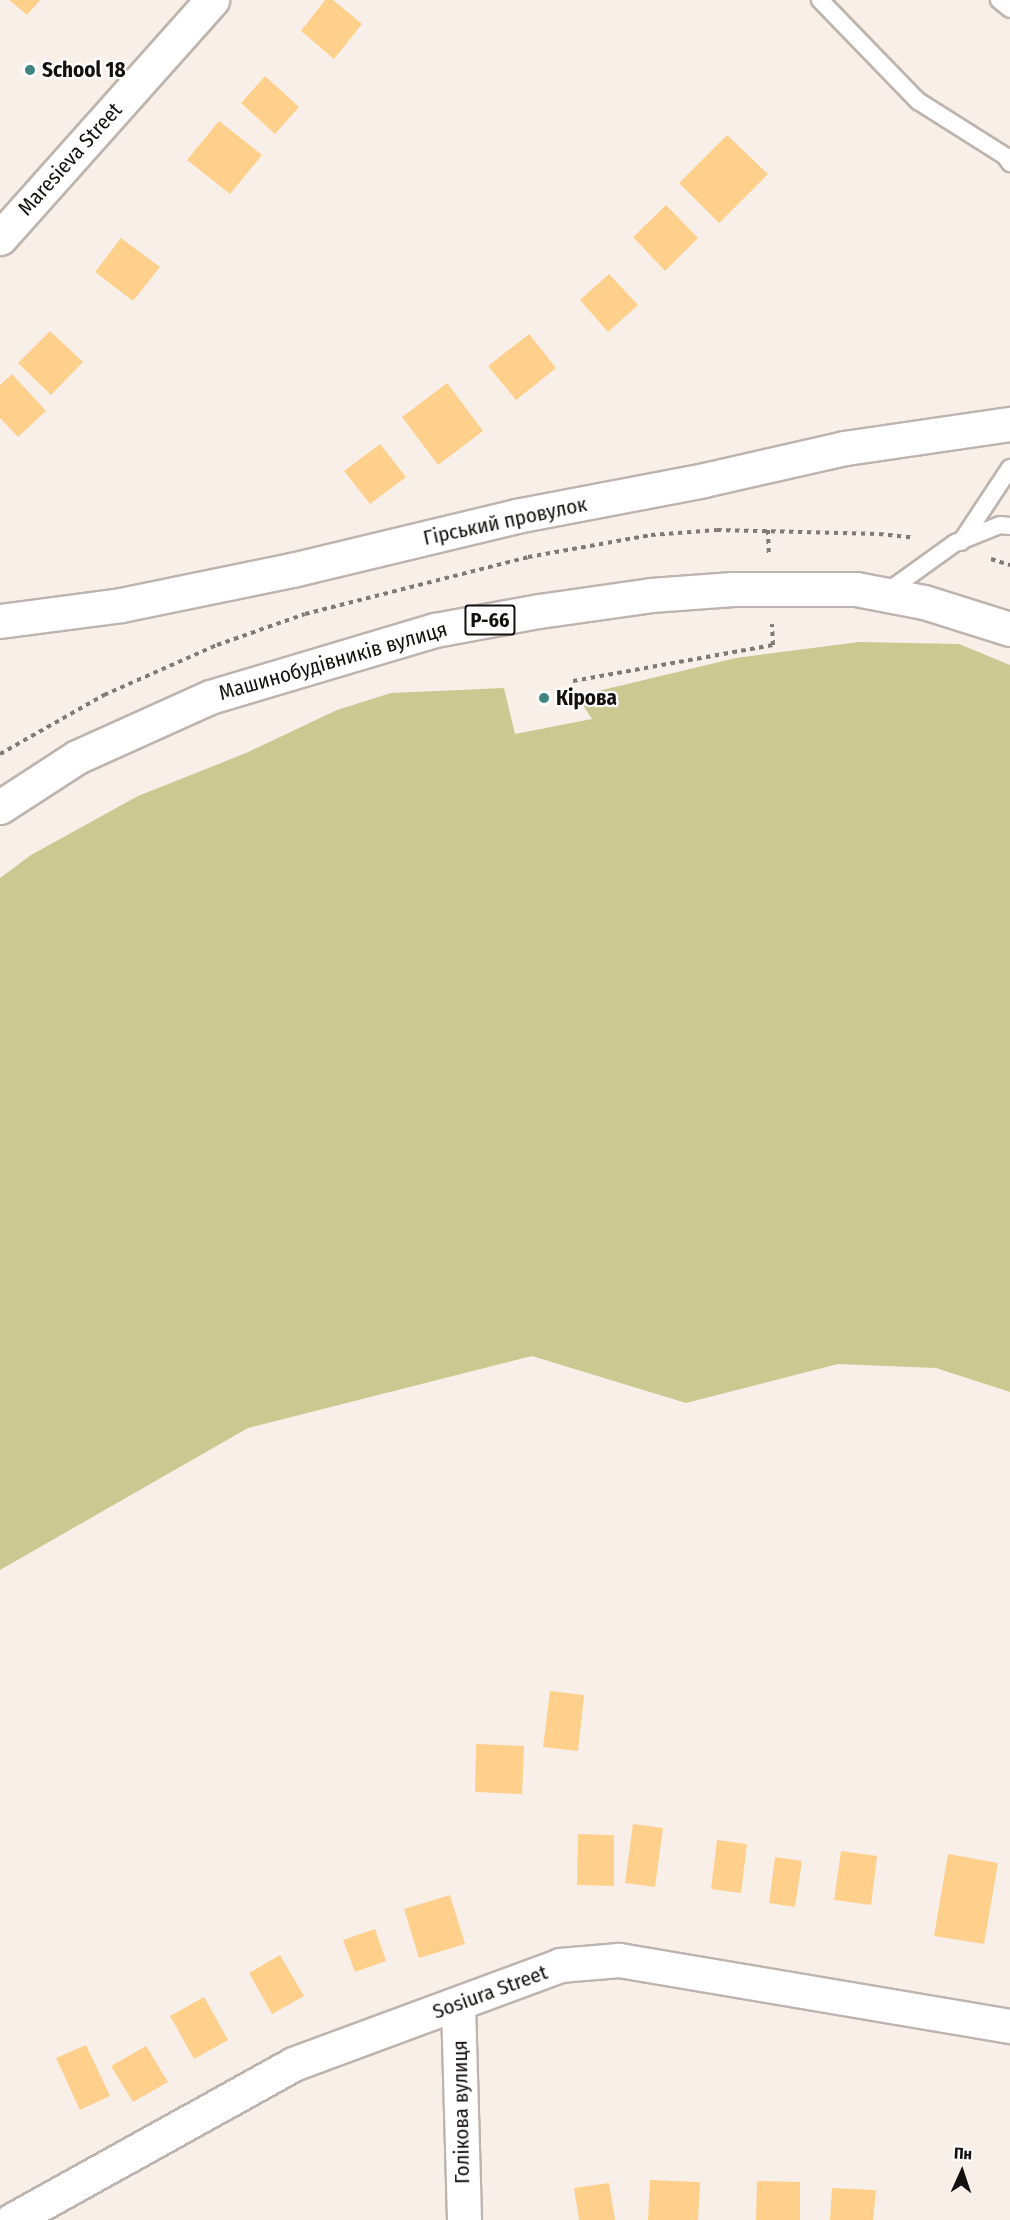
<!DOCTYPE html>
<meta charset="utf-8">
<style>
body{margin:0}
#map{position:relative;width:1010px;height:2220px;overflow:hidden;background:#f9efe9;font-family:"Fira Sans Condensed",sans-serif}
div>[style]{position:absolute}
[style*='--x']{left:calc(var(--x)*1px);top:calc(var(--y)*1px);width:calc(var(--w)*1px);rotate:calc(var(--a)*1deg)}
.green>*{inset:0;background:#ccc891}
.building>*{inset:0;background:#fed08c}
.path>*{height:4px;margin-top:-2px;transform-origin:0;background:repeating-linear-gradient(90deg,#807976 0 4.5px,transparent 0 9px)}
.roads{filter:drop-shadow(2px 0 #beb4af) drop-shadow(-2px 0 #beb4af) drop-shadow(0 2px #beb4af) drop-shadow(0 -2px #beb4af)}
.lane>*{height:16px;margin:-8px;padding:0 8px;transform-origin:8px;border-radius:8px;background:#fff}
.street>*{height:33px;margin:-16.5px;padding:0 16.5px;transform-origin:16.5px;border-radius:16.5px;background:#fff}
.primary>*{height:33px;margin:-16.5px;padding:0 16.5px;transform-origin:16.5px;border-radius:16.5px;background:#fff}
.dots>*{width:16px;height:16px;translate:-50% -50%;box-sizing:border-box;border:3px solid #fefefe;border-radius:50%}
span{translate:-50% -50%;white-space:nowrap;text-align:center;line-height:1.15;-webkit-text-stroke:4.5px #fefefe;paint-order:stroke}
.shield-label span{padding:2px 4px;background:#fefefe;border:2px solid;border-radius:4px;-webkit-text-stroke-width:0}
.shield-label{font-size:20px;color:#14100f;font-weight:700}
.poi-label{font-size:21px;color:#14100f;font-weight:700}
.left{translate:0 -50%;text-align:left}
.street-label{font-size:21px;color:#14100f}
.north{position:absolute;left:932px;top:2142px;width:60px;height:60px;-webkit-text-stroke:4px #fefefe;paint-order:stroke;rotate:3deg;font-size:16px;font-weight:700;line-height:24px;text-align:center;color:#14100f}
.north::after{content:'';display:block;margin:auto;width:21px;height:27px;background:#14100f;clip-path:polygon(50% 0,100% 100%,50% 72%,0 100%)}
</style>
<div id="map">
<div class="green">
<div style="clip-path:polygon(859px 642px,959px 644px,1010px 665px,1010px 1392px,936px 1368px,838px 1364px,686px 1403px,532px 1356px,248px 1428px,0 1570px,0 878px,31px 855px,138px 796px,246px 753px,337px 710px,391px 693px,504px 688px,515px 734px,592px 719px,577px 696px,736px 658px)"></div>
</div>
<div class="building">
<div style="clip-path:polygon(9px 0,40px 0,27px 15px)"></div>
<div style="clip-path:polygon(325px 0,333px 0,362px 24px,334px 59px,301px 31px)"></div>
<div style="clip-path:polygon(265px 76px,299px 107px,275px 134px,241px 103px)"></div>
<div style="clip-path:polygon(219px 121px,262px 155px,230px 194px,187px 160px)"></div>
<div style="clip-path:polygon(727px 135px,768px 174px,719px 223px,679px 183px)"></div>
<div style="clip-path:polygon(666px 205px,698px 238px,665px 271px,633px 237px)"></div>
<div style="clip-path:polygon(121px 238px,160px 267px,133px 301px,95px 272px)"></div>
<div style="clip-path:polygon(609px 274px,638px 305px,608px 332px,580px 300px)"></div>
<div style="clip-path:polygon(50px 331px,83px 362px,51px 395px,18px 363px)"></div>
<div style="clip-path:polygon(529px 334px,556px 368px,516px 400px,488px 366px)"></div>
<div style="clip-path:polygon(12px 374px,46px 411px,18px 437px,0 418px,0 385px)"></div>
<div style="clip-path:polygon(447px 383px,483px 431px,438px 465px,402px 417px)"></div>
<div style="clip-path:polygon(380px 444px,406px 477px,370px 504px,344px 471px)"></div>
<div style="clip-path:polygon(550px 1691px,584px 1695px,578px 1751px,543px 1747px)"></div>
<div style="clip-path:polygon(476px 1744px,524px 1746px,522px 1794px,475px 1792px)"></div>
<div style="clip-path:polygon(633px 1824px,663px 1828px,655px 1887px,625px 1883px)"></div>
<div style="clip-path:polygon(578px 1834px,614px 1835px,614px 1886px,577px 1885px)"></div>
<div style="clip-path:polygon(717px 1840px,747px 1844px,741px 1893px,711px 1889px)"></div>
<div style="clip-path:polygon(841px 1851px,877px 1856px,871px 1905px,834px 1900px)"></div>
<div style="clip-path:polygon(948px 1854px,998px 1863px,984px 1944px,934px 1936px)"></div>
<div style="clip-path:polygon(775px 1857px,802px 1861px,795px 1907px,769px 1903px)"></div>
<div style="clip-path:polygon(450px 1895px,465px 1944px,419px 1958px,404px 1909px)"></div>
<div style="clip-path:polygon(375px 1929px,386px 1961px,355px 1972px,343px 1940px)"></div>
<div style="clip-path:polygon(280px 1955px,304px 1996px,272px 2014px,249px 1973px)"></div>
<div style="clip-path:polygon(204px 1997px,228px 2040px,194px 2059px,170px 2016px)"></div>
<div style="clip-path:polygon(86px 2045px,110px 2096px,80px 2110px,56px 2058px)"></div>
<div style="clip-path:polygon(146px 2046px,168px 2082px,133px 2102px,111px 2066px)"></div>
<div style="clip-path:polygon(650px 2180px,700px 2182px,698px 2220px,648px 2220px)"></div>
<div style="clip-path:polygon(757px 2181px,800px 2182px,800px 2220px,756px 2220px)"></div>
<div style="clip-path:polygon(609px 2183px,615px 2220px,579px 2220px,574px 2188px)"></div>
<div style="clip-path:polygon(832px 2188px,876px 2190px,873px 2220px,830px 2220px)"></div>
</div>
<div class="path">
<div style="--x:768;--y:530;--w:23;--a:88"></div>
<div style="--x:991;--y:559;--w:20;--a:18"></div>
<div style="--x:573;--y:681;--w:203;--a:-10.2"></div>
<div style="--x:773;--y:645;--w:21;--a:-93"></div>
<div style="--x:0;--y:754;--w:120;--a:-29.6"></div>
<div style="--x:104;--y:695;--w:124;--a:-23.9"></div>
<div style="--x:217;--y:645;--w:93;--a:-19.4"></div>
<div style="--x:305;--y:614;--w:230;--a:-14.3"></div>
<div style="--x:528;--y:557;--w:125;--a:-10.1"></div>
<div style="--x:651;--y:535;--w:66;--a:-4.3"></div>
<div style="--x:717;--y:530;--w:162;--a:1.4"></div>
<div style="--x:879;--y:534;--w:36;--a:6"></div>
</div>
<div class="roads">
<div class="lane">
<div style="--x:820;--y:0;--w:141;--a:45.9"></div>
<div style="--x:918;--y:101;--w:103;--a:32.3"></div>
<div style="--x:1005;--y:156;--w:9;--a:54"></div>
<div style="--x:999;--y:0;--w:14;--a:39"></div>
<div style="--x:961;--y:542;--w:89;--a:-56.5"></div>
<div style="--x:884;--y:594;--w:87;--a:-35.7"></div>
<div style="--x:955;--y:543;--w:48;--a:-21.8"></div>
<div style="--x:1000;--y:525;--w:10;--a:6"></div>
</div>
<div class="street">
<div style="--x:0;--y:238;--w:319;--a:-48.3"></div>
<div style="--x:0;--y:621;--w:122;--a:-7.5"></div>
<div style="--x:121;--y:605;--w:179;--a:-11.6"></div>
<div style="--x:296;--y:569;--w:226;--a:-13.5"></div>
<div style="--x:516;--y:516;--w:191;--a:-10.8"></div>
<div style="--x:704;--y:480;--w:145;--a:-12.8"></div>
<div style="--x:845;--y:448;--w:167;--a:-8.3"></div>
<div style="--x:458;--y:2004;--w:216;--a:88.4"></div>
<div style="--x:12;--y:2220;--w:321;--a:-29"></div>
<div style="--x:293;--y:2064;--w:285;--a:-20.3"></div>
<div style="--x:560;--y:1965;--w:59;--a:-4.8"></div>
<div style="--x:619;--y:1960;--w:397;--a:9.6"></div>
</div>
<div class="primary">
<div style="--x:0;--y:807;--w:92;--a:-33"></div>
<div style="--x:77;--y:757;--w:146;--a:-24.3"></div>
<div style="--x:210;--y:697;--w:235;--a:-16.6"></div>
<div style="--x:435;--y:630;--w:106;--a:-10.4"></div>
<div style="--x:539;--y:611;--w:113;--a:-8.1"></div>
<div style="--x:651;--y:595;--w:82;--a:-4.2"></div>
<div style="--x:733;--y:589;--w:123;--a:0"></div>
<div style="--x:856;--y:589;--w:69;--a:10.8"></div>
<div style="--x:924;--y:602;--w:90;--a:17.4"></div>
</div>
</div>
<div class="dots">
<div style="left:30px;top:70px;background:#3e857f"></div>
<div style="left:544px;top:698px;background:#3e857f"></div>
</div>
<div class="shield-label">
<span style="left:490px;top:620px">Р-66</span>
</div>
<div class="poi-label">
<span class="left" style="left:42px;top:70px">School 18</span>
<span class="left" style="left:556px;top:698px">Кірова</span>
</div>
<div class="street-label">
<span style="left:70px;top:159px;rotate:-48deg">Maresieva Street</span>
<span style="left:505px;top:521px;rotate:-12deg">Гірський провулок</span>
<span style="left:333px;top:661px;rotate:-16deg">Машинобудівників вулиця</span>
<span style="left:490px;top:1992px;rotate:-20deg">Sosiura Street</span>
<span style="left:461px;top:2112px;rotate:-91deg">Голікова вулиця</span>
</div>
<div class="north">Пн</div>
</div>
